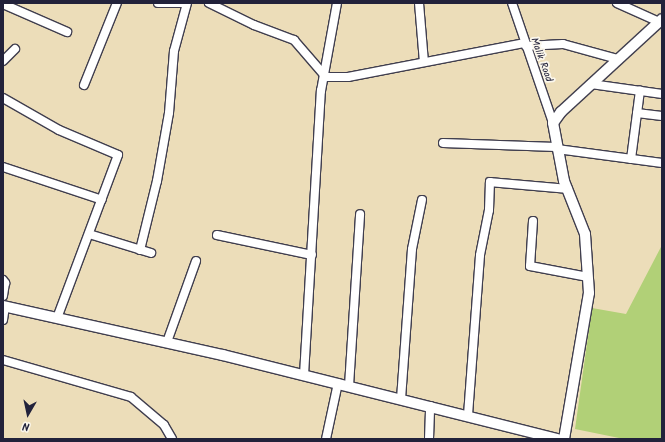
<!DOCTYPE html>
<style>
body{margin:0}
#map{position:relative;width:665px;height:442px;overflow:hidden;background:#ecddb9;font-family:Kalam,sans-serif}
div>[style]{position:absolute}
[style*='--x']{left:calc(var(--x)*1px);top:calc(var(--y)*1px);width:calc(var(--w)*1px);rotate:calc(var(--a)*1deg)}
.green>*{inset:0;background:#b1d077}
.roads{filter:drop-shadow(1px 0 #403e4e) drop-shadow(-1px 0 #403e4e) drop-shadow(0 1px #403e4e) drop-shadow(0 -1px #403e4e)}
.minor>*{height:8px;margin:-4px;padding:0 4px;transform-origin:4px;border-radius:4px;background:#fff}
.tertiary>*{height:10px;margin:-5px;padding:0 5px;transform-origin:5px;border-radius:5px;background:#fff}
span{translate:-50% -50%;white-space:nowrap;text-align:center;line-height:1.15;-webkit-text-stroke:3.5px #fbf7ec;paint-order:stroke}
.street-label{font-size:10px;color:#22223b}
.frame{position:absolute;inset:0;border:4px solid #22223b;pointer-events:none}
.north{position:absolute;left:8px;top:394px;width:40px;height:40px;-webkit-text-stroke:3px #fbf7ec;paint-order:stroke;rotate:189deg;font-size:11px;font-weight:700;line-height:16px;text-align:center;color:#22223b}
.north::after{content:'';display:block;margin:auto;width:14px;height:18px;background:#22223b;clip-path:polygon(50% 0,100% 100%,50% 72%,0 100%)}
</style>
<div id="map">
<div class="green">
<div style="clip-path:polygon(662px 245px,662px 439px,624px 439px,575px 429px,592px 308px,626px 314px)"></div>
</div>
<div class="roads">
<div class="minor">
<div style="--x:158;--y:3;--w:28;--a:0"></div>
<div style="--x:209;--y:3;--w:50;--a:26.1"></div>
<div style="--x:254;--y:25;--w:43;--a:20.6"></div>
<div style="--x:294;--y:40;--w:49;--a:49.1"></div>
<div style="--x:419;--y:3;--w:59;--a:85.2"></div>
<div style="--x:512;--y:3;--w:127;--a:71.1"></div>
<div style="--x:617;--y:3;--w:46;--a:24.3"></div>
<div style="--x:3;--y:4;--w:70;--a:23.6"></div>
<div style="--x:526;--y:46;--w:37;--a:-3"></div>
<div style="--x:563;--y:44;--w:57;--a:15.3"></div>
<div style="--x:3;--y:61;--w:17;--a:-45"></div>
<div style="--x:326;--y:77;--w:22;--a:0"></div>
<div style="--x:348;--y:77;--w:179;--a:-10.9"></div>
<div style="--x:591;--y:84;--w:72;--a:8"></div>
<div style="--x:84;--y:85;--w:88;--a:-68.1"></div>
<div style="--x:3;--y:98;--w:64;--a:29.7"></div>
<div style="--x:59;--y:130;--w:64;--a:23"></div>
<div style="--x:118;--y:155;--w:174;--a:110.5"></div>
<div style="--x:637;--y:113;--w:25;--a:7"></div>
<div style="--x:443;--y:143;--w:113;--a:2"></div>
<div style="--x:557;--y:149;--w:106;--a:7.6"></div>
<div style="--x:631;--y:159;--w:69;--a:-82.5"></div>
<div style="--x:3;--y:167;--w:104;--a:18.4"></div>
<div style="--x:533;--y:221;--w:45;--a:93.8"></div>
<div style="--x:530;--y:266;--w:59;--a:10.7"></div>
<div style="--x:89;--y:234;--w:65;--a:17"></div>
<div style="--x:217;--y:235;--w:97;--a:11.9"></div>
<div style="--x:140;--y:250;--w:71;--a:-76.2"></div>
<div style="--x:157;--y:181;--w:69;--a:-80"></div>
<div style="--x:169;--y:113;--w:62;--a:-85.4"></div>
<div style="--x:174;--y:51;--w:50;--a:-74.8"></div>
<div style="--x:3;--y:280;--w:4;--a:56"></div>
<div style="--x:5;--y:283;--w:13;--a:99"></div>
<div style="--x:3;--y:320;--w:14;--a:-82"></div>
<div style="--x:167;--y:342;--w:86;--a:-70.3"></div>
<div style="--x:3;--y:360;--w:133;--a:16.1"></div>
<div style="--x:131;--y:397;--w:43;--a:40.3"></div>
<div style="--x:164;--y:425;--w:16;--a:60"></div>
<div style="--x:304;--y:375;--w:285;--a:-86.6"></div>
<div style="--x:321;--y:91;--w:89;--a:-79.7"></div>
<div style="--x:349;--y:386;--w:172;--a:-86.3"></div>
<div style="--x:401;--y:399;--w:150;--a:-85.8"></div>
<div style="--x:412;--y:249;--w:50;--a:-78.5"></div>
<div style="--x:468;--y:415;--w:160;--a:-85.7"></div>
<div style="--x:480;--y:255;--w:46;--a:-78.7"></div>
<div style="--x:489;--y:210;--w:28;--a:-88"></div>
<div style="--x:490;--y:182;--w:78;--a:5.1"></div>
<div style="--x:326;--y:439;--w:57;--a:-77.9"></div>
<div style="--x:429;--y:439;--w:33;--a:-88"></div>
</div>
<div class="tertiary">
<div style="--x:3;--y:306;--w:225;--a:12.6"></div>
<div style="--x:223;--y:355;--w:345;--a:14.1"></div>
<div style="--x:564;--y:439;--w:148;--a:-80.3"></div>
<div style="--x:589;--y:293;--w:59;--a:-93.9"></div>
<div style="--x:585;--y:234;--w:57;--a:-111.6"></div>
<div style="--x:564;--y:181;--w:59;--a:-100.7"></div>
<div style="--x:553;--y:123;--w:14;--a:-54"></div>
<div style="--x:561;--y:112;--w:137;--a:-42.6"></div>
</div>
</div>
<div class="street-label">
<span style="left:541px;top:60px;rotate:70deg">Malik Road</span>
</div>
<div class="frame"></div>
<div class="north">N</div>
</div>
